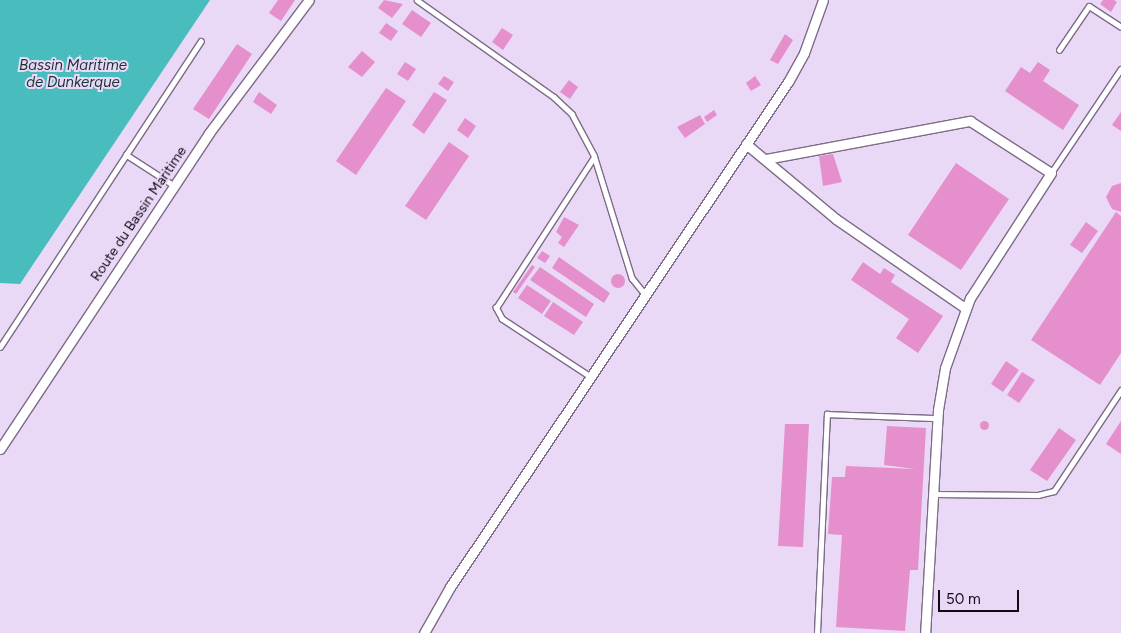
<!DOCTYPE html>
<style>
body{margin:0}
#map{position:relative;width:1121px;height:633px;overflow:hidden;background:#ead8f7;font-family:Figtree,sans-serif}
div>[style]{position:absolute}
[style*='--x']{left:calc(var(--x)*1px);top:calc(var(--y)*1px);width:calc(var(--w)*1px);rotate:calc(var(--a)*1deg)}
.water>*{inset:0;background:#49bcbe}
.building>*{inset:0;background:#e590cd}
.round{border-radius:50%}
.roads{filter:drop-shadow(1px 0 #7c6c87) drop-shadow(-1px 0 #7c6c87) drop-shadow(0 1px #7c6c87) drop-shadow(0 -1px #7c6c87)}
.lane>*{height:4.5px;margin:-2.25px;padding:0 2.25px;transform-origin:2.25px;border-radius:2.25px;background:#fff}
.street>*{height:9px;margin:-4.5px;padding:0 4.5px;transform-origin:4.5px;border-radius:4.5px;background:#fff}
span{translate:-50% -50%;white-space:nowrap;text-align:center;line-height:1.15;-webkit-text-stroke:4px #ead8f7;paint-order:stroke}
.street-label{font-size:14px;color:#100a14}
.water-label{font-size:15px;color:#193233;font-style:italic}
.scale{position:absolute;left:938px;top:590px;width:81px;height:22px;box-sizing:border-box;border:2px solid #100a14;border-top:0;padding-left:6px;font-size:15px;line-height:18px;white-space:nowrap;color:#100a14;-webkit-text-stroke:4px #ead8f7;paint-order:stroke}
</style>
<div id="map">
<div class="water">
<div style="clip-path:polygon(0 0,210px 0,20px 284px,0 283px)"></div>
</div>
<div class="building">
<div style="clip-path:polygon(278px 0,295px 0,281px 21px,269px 13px)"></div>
<div style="clip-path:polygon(384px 0,403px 4px,392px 18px,378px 8px)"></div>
<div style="clip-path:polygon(1103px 0,1114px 0,1117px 2px,1111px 12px,1100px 4px)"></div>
<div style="clip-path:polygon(412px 10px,431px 23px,421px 37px,402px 24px)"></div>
<div style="clip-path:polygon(386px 23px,398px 31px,391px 41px,379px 33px)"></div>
<div style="clip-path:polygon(502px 28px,513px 35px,503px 50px,492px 42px)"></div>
<div style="clip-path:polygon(785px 34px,793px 40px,778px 64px,770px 60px)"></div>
<div style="clip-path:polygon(237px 44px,252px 54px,209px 119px,193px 109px)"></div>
<div style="clip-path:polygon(362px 51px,375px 62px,362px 77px,348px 67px)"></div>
<div style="clip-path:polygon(405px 62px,416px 69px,408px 81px,397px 74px)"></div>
<div style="clip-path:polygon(1038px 62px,1050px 70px,1043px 81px,1079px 105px,1063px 130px,1005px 91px,1021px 67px,1030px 73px)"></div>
<div style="clip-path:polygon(444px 76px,454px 82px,448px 91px,438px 84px)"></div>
<div style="clip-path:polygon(755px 76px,761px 85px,751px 91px,746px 83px)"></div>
<div style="clip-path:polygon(569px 80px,578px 87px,570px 99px,560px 92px)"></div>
<div style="clip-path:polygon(386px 88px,406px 101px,356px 175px,336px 161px)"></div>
<div style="clip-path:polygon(259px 92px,277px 105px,271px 114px,253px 102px)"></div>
<div style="clip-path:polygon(434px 92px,447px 100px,424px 134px,412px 125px)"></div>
<div style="clip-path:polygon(714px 110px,717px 115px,707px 122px,704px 117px)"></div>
<div style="clip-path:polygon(1121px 112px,1121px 131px,1112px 125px)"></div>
<div style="clip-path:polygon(700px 115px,705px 124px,685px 138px,677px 127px)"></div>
<div style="clip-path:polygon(465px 118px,476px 126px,468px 138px,457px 130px)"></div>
<div style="clip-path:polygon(449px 142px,469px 156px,426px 220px,405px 206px)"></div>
<div style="clip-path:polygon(833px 154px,842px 182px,823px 186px,819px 156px)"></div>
<div style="clip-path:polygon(956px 163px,1009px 199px,961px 270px,908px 235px)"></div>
<div style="clip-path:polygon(1121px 183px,1121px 212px,1112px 209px,1106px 197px,1112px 186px)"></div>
<div style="clip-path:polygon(1116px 212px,1121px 216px,1121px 353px,1100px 385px,1031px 340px)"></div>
<div style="clip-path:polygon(564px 217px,579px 225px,564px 247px,558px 243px,562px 237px,556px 232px)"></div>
<div style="clip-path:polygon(1086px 222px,1098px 231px,1082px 253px,1070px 245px)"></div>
<div style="clip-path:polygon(542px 251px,550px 256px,545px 263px,537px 258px)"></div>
<div style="clip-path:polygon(559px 257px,610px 293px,604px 303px,552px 268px)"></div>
<div style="clip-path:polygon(863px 262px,880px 274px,884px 268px,895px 275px,891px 282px,943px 316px,918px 353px,896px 338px,909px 319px,851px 280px)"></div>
<div style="clip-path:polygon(532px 265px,535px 267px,516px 294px,513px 292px)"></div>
<div style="clip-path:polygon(540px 267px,594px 304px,586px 317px,530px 280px)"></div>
<div class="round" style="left:611px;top:274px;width:14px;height:14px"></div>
<div style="clip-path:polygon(527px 285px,551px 301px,542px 314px,518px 298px)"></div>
<div style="clip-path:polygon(553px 302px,583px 322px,574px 335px,544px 316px)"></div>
<div style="clip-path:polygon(1006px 361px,1019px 370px,1003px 392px,991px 384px)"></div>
<div style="clip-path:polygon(1022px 372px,1035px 380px,1019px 403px,1007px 395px)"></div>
<div class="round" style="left:979.5px;top:420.5px;width:9px;height:9px"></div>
<div style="clip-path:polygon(1121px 421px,1121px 454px,1106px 444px)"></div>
<div style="clip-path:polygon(785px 424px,809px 424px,803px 547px,778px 546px)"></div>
<div style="clip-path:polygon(887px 426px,926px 428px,918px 570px,910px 570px,905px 631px,836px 627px,842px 535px,828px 534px,832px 477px,845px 477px,846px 466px,915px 469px,884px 465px)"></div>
<div style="clip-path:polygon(1059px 428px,1076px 440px,1047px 481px,1030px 470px)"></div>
</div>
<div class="roads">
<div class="lane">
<div style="--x:417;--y:0;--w:168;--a:35.3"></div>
<div style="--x:554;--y:97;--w:25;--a:43"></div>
<div style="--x:572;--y:114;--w:47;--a:61.8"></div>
<div style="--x:594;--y:155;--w:129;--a:72.8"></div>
<div style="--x:632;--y:278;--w:19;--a:51"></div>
<div style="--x:1059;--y:50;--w:53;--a:-55.7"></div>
<div style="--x:1089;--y:6;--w:38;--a:33"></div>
<div style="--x:1051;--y:173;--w:125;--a:-56.1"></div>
<div style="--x:174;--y:186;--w:57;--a:-147.1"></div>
<div style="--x:126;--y:155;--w:136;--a:-56.7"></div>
<div style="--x:0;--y:347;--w:230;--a:-56.7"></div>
<div style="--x:589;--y:376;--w:104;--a:-146.8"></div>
<div style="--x:502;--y:319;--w:13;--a:-119"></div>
<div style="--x:496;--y:308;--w:180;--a:-57"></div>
<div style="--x:934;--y:494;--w:104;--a:0.6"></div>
<div style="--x:1038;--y:495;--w:16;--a:-14"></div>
<div style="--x:1054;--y:491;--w:121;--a:-56.4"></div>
<div style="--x:817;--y:633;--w:219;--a:-87.4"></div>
<div style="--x:827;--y:414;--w:110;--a:2.1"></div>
</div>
<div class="street">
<div style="--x:746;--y:144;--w:117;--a:39.8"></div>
<div style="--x:836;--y:219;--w:157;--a:34.6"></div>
<div style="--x:766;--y:159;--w:208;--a:-10.6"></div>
<div style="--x:970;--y:121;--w:96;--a:32.7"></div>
<div style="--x:1051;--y:173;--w:149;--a:122.9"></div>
<div style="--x:970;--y:298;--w:74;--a:109.7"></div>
<div style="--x:945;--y:368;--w:43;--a:99.5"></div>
<div style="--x:938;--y:410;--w:223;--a:93.3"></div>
<div style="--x:0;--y:449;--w:379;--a:-56.5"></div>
<div style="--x:209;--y:133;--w:166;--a:-53.1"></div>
<div style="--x:424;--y:633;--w:53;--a:-60.5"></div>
<div style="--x:450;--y:587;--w:608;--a:-56.21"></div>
<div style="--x:788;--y:82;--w:33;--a:-61"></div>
<div style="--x:804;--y:53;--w:56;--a:-70.3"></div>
</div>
</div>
<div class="street-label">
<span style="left:139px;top:214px;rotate:-56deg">Route du Bassin Maritime</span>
</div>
<div class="water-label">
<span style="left:73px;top:74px">Bassin Maritime<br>de Dunkerque</span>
</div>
<div class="scale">50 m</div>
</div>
